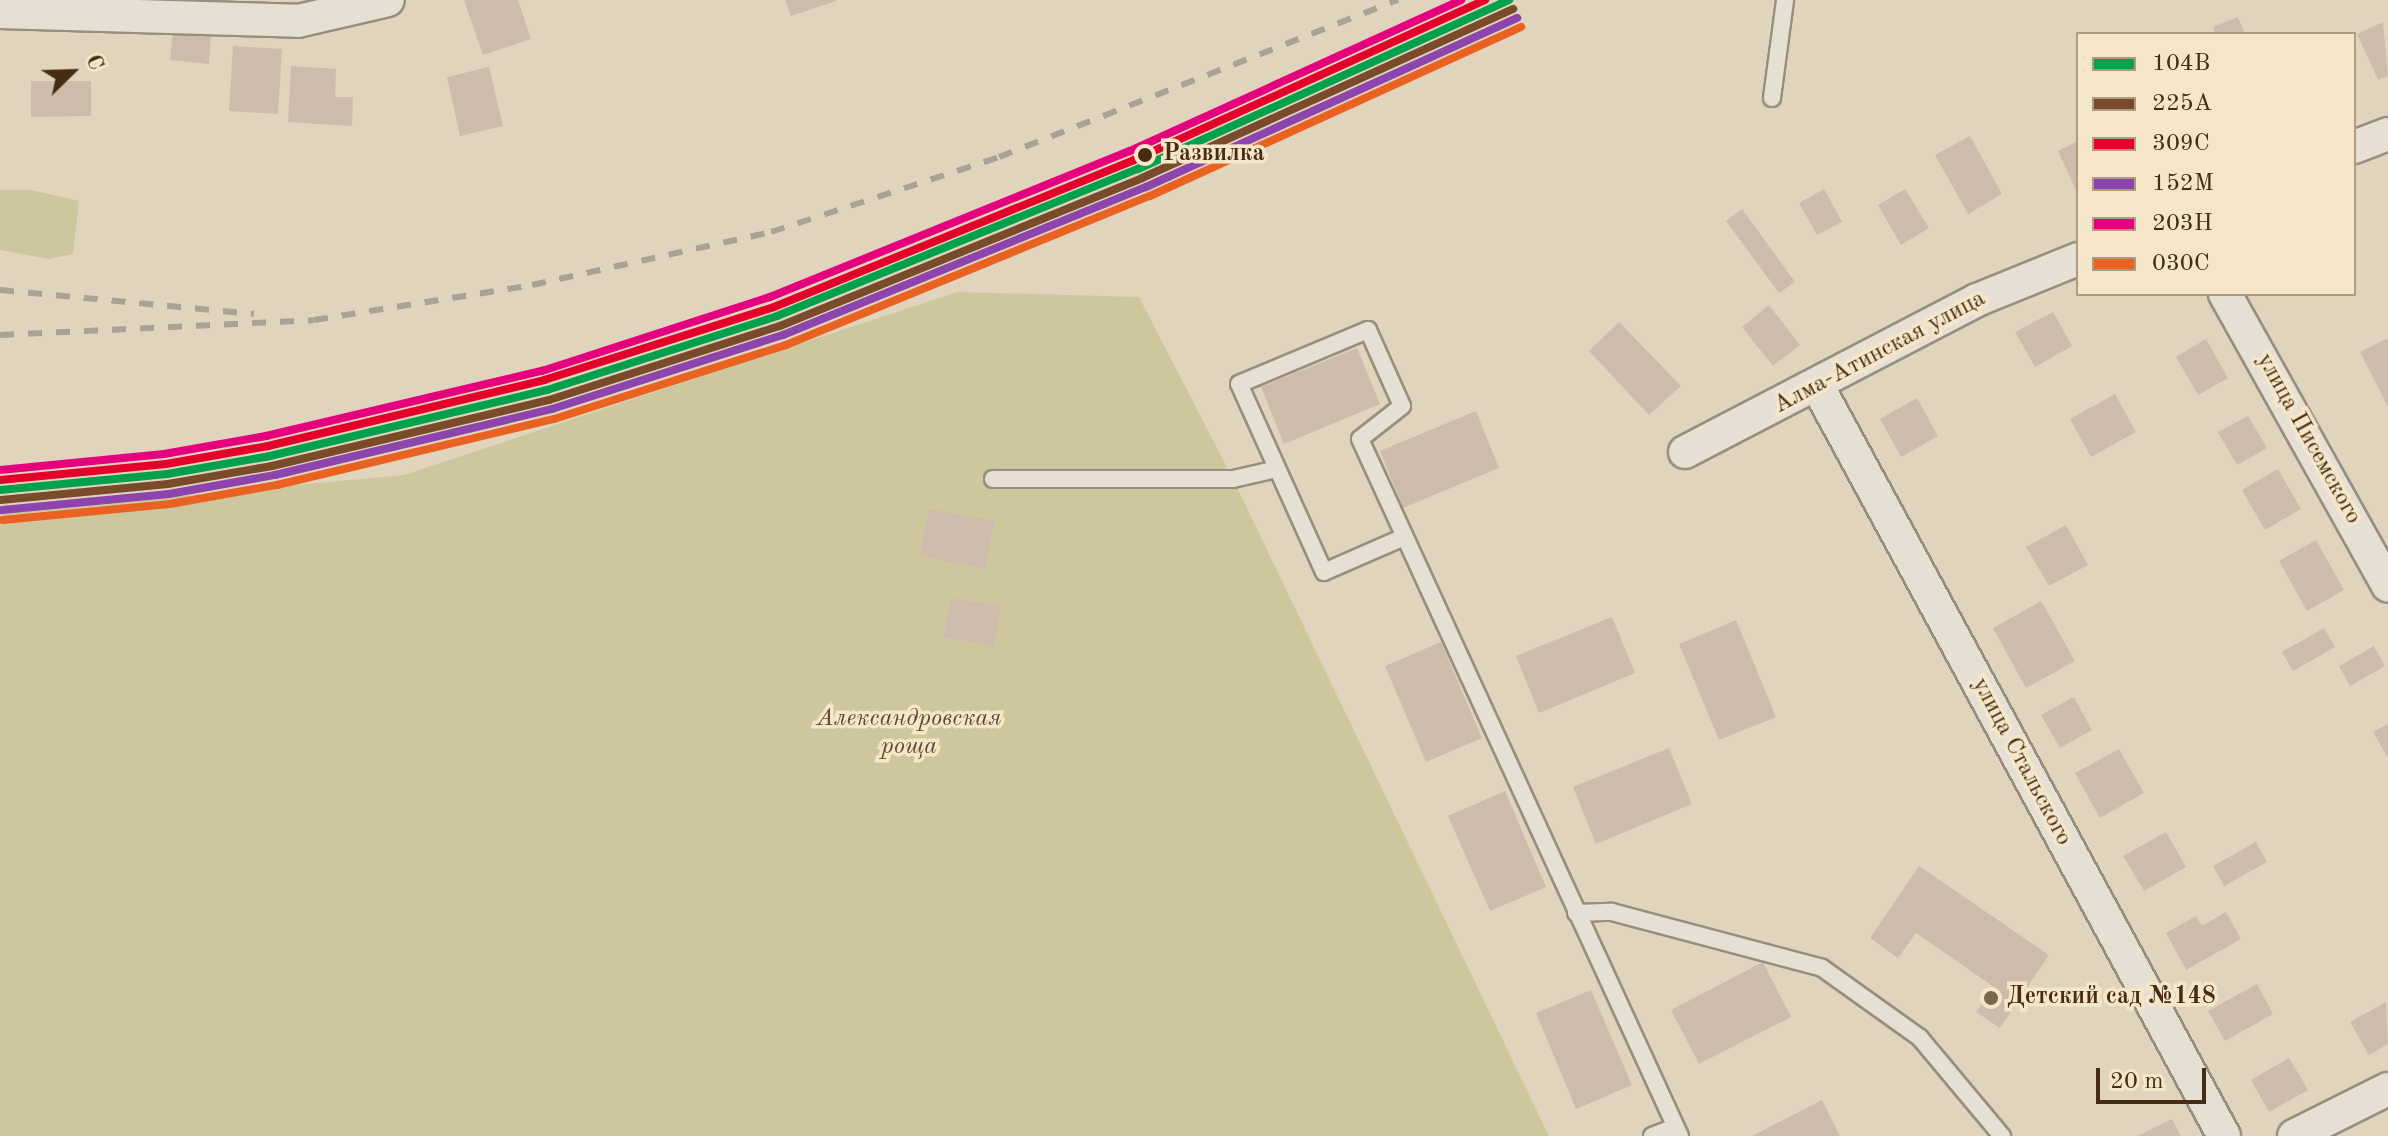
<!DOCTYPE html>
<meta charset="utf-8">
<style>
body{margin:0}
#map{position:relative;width:2388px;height:1136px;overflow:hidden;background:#e0d4bd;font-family:"Old Standard TT",serif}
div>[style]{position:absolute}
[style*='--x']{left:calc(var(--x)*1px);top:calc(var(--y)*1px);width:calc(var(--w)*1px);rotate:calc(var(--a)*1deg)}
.green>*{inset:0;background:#cec79e}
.building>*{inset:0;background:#cdbcab}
.roads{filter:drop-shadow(2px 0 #988e7e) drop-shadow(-2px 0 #988e7e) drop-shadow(0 2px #988e7e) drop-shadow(0 -2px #988e7e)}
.service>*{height:16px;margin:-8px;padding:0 8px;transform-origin:8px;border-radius:8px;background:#e6e0d4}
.minor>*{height:32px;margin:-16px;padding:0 16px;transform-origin:16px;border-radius:16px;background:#e6e0d4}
.rail>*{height:6px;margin-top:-3px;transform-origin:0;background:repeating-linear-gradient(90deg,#aaa296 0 14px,transparent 0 28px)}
.rail-1>*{height:8px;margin:-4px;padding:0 4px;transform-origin:4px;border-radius:4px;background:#03a04e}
.rail-2>*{height:8px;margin:-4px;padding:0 4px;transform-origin:4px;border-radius:4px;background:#7a4b2a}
.rail-3>*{height:8px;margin:-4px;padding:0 4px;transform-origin:4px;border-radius:4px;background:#e4002b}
.rail-4>*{height:8px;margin:-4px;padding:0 4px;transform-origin:4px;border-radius:4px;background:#8e44ad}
.rail-5>*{height:8px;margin:-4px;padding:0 4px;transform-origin:4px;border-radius:4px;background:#e5007d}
.rail-6>*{height:8px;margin:-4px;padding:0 4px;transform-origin:4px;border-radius:4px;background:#e96221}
.dots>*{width:22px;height:22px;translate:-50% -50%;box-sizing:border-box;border:4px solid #f5e6ca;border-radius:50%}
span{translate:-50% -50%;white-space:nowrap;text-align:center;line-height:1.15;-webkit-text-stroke:7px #f5e6ca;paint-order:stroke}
.stop-label{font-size:24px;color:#452c12;font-weight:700}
.left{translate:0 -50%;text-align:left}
.street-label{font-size:24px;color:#452c12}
.park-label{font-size:24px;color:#5e4929;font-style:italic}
.poi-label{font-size:24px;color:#452c12;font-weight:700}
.legend{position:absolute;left:2076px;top:32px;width:280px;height:264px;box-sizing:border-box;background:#f5e6ca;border:2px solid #af9c80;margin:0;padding:10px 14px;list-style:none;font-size:24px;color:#452c12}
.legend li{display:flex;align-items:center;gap:16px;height:40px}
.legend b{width:40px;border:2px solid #af9c80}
.north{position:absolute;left:32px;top:32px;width:80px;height:80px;-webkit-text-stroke:6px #f5e6ca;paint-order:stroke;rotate:67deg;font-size:22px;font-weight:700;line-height:32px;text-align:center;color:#452c12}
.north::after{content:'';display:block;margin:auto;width:28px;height:36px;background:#452c12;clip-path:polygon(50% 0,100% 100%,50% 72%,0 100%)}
.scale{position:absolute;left:2096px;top:1068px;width:110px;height:36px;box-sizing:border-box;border:4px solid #452c12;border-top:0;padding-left:10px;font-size:24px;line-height:28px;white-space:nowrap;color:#452c12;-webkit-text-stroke:6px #f5e6ca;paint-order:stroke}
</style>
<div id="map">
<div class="green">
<div style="clip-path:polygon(0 190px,31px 190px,79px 201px,73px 254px,49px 259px,0 250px)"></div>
<div style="clip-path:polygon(957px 292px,1139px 297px,1233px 479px,1549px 1136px,0 1136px,0 513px,404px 475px)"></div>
</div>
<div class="building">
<div style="clip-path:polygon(464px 0,518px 0,531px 39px,483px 55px)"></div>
<div style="clip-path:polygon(785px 0,836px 0,836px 1px,791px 16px)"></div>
<div style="clip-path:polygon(2238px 17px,2245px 34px,2215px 34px,2213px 27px)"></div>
<div style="clip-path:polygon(2383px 22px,2388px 76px,2378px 80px,2357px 34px)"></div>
<div style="clip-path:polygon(173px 32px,211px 35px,209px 64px,170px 60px)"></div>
<div style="clip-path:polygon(233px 46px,282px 49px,278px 114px,229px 111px)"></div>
<div style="clip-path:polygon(291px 66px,336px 69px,335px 97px,353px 97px,352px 126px,288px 122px)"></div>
<div style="clip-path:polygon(489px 67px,503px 126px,460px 136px,447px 77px)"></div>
<div style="clip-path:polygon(31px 81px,91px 81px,91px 116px,31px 117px)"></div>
<div style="clip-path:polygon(1970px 136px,2002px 194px,1968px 214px,1935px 155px)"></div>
<div style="clip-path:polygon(2078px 141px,2078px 189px,2076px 190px,2058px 151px)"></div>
<div style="clip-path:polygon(1824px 189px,1842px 222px,1817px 235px,1799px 203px)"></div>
<div style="clip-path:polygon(1905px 189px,1929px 228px,1901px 245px,1878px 205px)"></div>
<div style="clip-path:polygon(1742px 209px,1795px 282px,1779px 293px,1726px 221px)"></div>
<div style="clip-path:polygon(1769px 305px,1800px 345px,1773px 366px,1742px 327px)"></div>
<div style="clip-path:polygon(2053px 312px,2072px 346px,2035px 367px,2015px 332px)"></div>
<div style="clip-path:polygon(1619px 322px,1681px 386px,1649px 415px,1589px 351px)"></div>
<div style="clip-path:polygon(2388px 338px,2388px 407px,2360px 352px)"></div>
<div style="clip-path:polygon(2206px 339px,2228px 378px,2198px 395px,2176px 357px)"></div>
<div style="clip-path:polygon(1357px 348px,1380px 404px,1284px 444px,1261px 387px)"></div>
<div style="clip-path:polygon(2115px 394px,2136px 432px,2091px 457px,2070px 419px)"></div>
<div style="clip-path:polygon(1917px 398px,1938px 436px,1901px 457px,1880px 419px)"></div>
<div style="clip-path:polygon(1476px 411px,1499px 468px,1403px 508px,1380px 451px)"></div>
<div style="clip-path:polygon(2248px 416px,2267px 448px,2237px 465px,2218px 432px)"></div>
<div style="clip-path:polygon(2278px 469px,2301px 509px,2265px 530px,2242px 490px)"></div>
<div style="clip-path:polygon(929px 509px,995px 521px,985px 569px,920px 556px)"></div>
<div style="clip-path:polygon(2066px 525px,2088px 565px,2049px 586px,2026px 547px)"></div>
<div style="clip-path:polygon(2316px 540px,2344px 590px,2307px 611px,2279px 561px)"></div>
<div style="clip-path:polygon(951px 598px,1001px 606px,994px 646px,943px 637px)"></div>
<div style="clip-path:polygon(2041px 601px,2075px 661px,2026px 688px,1993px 628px)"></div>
<div style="clip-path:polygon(1612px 617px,1635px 673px,1539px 713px,1516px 656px)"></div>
<div style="clip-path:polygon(1736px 620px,1776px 717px,1719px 740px,1679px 644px)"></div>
<div style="clip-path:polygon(2324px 628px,2335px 647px,2293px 671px,2282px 652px)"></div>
<div style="clip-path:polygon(1441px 642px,1482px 738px,1426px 762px,1385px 666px)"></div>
<div style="clip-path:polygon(2374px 646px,2385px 666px,2350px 686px,2339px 666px)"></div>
<div style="clip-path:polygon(2074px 697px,2092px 730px,2060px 748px,2041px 715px)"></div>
<div style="clip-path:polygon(2388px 724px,2388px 758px,2373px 732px)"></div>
<div style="clip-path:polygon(1669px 748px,1692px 804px,1596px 844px,1573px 787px)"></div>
<div style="clip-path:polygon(2119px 749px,2144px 793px,2100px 818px,2075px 773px)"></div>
<div style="clip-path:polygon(1505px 791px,1546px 887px,1490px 911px,1448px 816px)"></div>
<div style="clip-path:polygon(2166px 832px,2186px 867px,2144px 891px,2123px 856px)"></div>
<div style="clip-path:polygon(2256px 842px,2267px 862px,2224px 886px,2213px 866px)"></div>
<div style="clip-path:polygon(1919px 866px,2049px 955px,2000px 1028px,1976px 1012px,1994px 987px,1916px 933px,1898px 958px,1870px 938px)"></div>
<div style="clip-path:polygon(2226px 912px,2241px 939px,2186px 970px,2166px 933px,2196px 916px,2202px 926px)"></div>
<div style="clip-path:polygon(1763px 962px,1791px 1017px,1699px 1064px,1671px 1010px)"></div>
<div style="clip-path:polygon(2257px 984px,2273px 1014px,2225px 1041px,2208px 1011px)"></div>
<div style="clip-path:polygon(1591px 990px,1632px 1085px,1576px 1109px,1536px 1013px)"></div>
<div style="clip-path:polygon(2386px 1002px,2388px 1044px,2369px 1055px,2350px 1022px)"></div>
<div style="clip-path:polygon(2289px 1058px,2308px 1090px,2269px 1112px,2251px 1080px)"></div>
<div style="clip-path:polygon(1822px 1100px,1840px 1136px,1752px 1136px)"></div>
<div style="clip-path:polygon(2172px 1119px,2181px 1136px,2138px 1136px)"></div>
</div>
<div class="roads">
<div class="service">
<div style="--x:1772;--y:98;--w:99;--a:-82.4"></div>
<div style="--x:993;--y:479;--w:240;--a:0"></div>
<div style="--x:1233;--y:479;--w:45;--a:-12.8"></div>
<div style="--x:1404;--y:537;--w:87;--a:156.4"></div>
<div style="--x:1324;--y:572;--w:206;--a:-114.3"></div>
<div style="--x:1239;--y:384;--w:140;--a:-22.7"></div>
<div style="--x:1368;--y:330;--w:83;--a:65.9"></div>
<div style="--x:1402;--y:406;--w:53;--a:141.8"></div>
<div style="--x:1360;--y:439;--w:767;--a:65.34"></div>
<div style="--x:1576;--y:913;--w:36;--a:-2"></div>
<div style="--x:1612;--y:912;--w:217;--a:14.9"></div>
<div style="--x:1822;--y:968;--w:120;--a:35.5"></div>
<div style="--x:1920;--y:1038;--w:128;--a:50.1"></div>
<div style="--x:1652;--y:1136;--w:25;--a:-21"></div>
</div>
<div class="minor">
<div style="--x:0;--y:12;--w:298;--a:1.7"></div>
<div style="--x:298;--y:21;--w:92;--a:-13.1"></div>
<div style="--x:2354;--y:147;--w:36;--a:-21"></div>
<div style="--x:2225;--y:294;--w:334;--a:60.8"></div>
<div style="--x:1818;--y:387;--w:852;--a:61.54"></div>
<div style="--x:1685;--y:452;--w:329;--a:-27.5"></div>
<div style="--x:1977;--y:300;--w:109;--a:-22.1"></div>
<div style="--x:2294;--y:1136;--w:105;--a:-26.6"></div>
</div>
</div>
<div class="rail">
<div style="--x:0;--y:290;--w:255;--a:5.4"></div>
<div style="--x:0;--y:335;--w:314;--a:-2.7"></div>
<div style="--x:314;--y:320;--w:221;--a:-9.1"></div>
<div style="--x:532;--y:285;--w:245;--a:-12.5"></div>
<div style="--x:771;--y:232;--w:240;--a:-18.2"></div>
<div style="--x:999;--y:157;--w:429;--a:-21.5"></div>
</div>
<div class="rail-1">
<div style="--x:0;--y:490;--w:168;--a:-5.5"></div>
<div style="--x:167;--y:474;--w:105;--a:-9.9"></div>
<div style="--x:270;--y:456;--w:285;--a:-13.4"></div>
<div style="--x:547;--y:390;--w:242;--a:-17.8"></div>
<div style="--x:777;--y:316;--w:390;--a:-22.2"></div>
<div style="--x:1138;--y:169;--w:408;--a:-24.5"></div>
</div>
<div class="rail-2">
<div style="--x:1;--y:500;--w:168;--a:-5.5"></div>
<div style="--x:168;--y:484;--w:106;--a:-9.8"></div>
<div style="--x:272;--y:466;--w:285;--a:-13.4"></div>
<div style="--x:549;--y:400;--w:243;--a:-17.8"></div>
<div style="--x:780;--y:326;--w:391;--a:-22.2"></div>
<div style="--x:1142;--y:178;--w:408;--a:-24.5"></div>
</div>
<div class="rail-3">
<div style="--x:0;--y:480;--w:167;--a:-5.5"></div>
<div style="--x:166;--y:464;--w:104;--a:-10"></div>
<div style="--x:268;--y:446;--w:284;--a:-13.4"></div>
<div style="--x:544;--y:380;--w:241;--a:-17.6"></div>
<div style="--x:774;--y:307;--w:389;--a:-22.2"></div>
<div style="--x:1134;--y:160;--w:386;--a:-24.5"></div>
</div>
<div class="rail-4">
<div style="--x:2;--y:510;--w:168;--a:-5.5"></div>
<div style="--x:169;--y:494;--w:108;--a:-10.2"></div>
<div style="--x:275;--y:475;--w:285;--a:-13.4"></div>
<div style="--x:552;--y:409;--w:243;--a:-17.8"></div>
<div style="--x:783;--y:335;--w:392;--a:-22.2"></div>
<div style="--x:1146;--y:187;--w:408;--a:-24.5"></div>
</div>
<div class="rail-5">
<div style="--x:0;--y:470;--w:165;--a:-5.6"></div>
<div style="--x:164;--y:454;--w:104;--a:-10"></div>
<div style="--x:266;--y:436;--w:284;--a:-13.3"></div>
<div style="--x:542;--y:371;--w:240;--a:-18"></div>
<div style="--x:770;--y:297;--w:388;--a:-22.1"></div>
<div style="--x:1130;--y:151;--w:364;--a:-24.5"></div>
</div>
<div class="rail-6">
<div style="--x:3;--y:520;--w:168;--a:-5.5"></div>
<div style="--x:170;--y:504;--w:109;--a:-10.1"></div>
<div style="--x:277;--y:485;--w:285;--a:-13.4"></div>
<div style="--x:554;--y:419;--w:244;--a:-17.7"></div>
<div style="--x:786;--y:345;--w:393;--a:-22.3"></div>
<div style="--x:1150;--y:196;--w:408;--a:-24.5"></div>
</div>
<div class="dots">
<div style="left:1145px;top:155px;background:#452c12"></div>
<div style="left:1991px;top:998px;background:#7b674e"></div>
</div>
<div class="stop-label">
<span class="left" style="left:1163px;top:155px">Развилка</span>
</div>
<div class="street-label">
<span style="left:1880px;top:353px;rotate:-28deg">Алма-Атинская улица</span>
<span style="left:2308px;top:439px;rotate:61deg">улица Писемского</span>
<span style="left:2021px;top:762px;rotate:62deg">улица Стальского</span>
</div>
<div class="park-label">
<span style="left:909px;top:734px">Александровская<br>роща</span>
</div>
<div class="poi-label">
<span class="left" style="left:2007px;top:998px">Детский сад №148</span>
</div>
<ul class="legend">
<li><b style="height:10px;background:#03a04e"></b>104В</li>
<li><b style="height:10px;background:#7a4b2a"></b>225А</li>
<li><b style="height:10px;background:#e4002b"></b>309С</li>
<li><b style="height:10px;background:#8e44ad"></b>152М</li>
<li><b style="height:10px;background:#e5007d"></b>203Н</li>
<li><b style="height:10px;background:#e96221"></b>030C</li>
</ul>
<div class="north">С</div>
<div class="scale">20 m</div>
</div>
